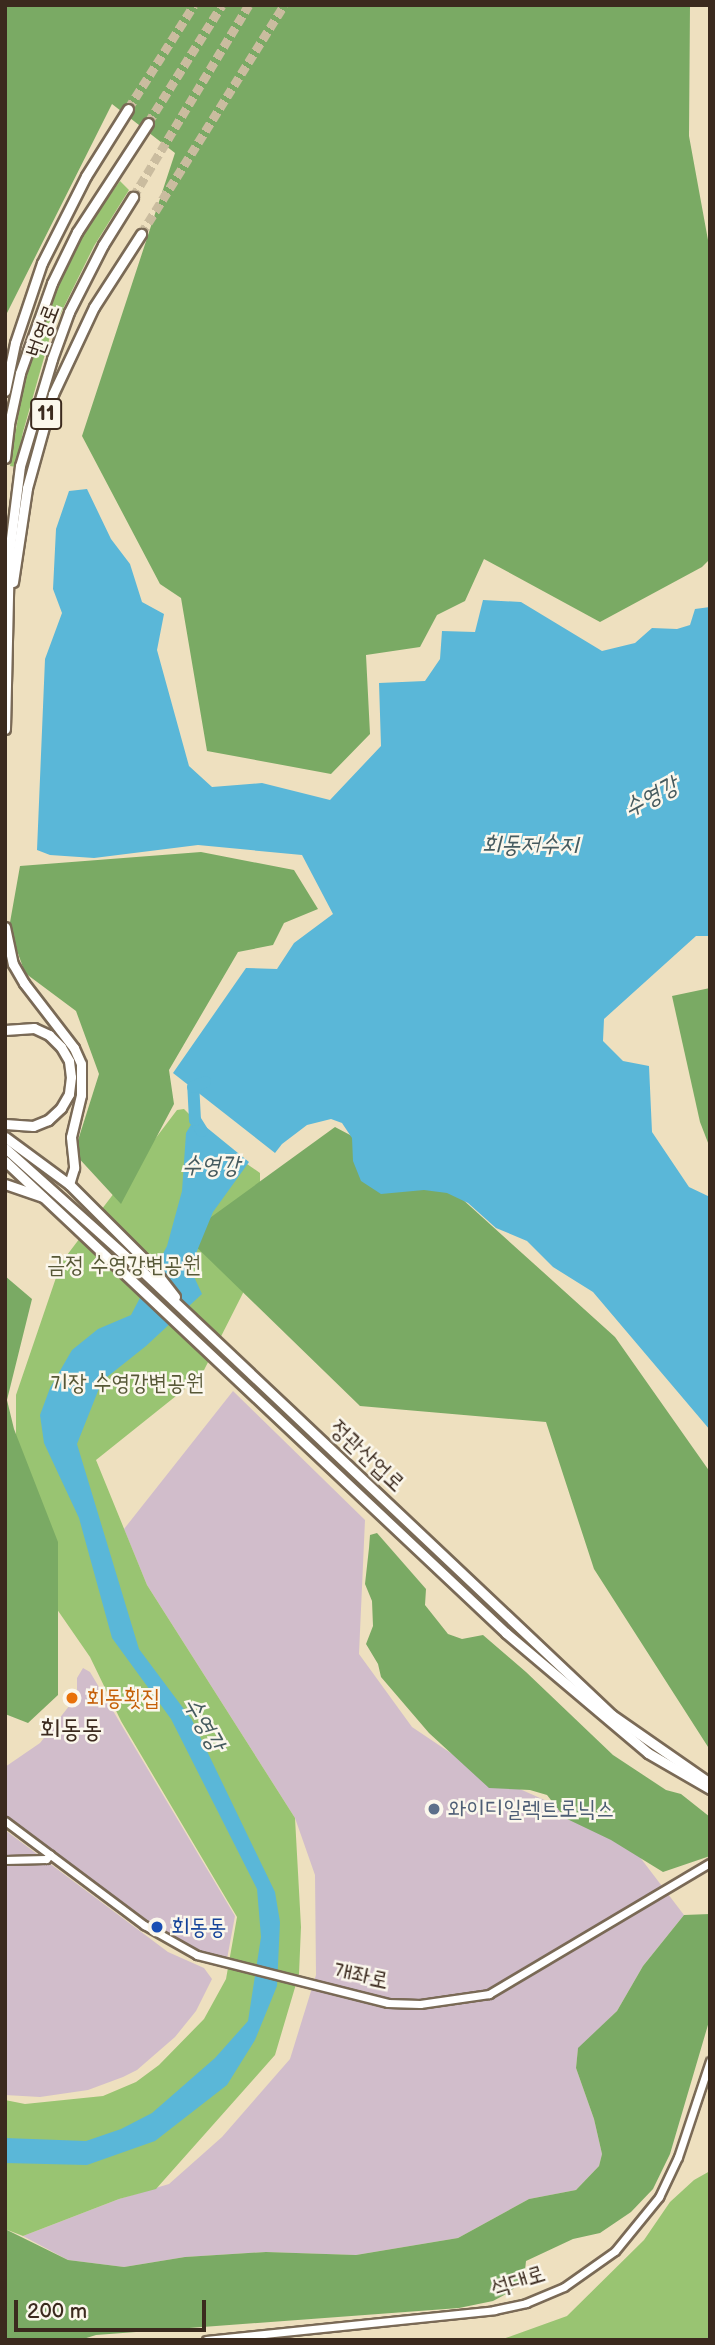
<!DOCTYPE html>
<meta charset="utf-8">
<style>
body{margin:0}
#map{position:relative;width:715px;height:2345px;overflow:hidden;background:#eee0bf;font-family:"Balsamiq Sans","Poor Story",sans-serif}
div>[style]{position:absolute}
[style*='--x']{left:calc(var(--x)*1px);top:calc(var(--y)*1px);width:calc(var(--w)*1px);rotate:calc(var(--a)*1deg)}
.industrial>*{inset:0;background:#d1bdcb}
.green>*{inset:0;background:#99c472}
.forest>*{inset:0;background:#7aaa64}
.water>*{inset:0;background:#5ab7d8}
.river>*{height:12px;margin:-6px;padding:0 6px;transform-origin:6px;border-radius:6px;background:#5ab7d8}
.trunk-tunnel>*{height:9px;margin-top:-4.5px;transform-origin:0;background:repeating-linear-gradient(90deg,#cabc9f 0 9px,transparent 0 13.5px)}
.roads{filter:drop-shadow(2px 0 #7a6a56) drop-shadow(-2px 0 #7a6a56) drop-shadow(0 2px #7a6a56) drop-shadow(0 -2px #7a6a56)}
.secondary>*{height:7px;margin:-3.5px;padding:0 3.5px;transform-origin:3.5px;border-radius:3.5px;background:#fff}
.trunk>*{height:9px;margin:-4.5px;padding:0 4.5px;transform-origin:4.5px;border-radius:4.5px;background:#fff}
.dots>*{width:19px;height:19px;translate:-50% -50%;box-sizing:border-box;border:4px solid #fbf7ec;border-radius:50%}
span{translate:-50% -50%;white-space:nowrap;text-align:center;line-height:1.15;-webkit-text-stroke:5px #fbf7ec;paint-order:stroke}
.shield-label span{padding:2px 5px;background:#fbf7ec;border:2px solid;border-radius:5px;-webkit-text-stroke-width:0}
.shield-label{font-size:21px;color:#3b2a1e;font-weight:700}
.street-label{font-size:23px;color:#3b2a1e}
.park-label{font-size:23px;color:#575837}
.food-label{font-size:23px;color:#c56008}
.left{translate:0 -50%;text-align:left}
.service-label{font-size:23px;color:#4e5e75}
.transit-label{font-size:23px;color:#164399}
.water-label{font-size:24px;color:#465b5f;font-style:italic}
.quarter-label{font-size:26px;color:#3b2a1e}
.frame{position:absolute;inset:0;border:7px solid #3b2a1e;pointer-events:none}
.scale{position:absolute;left:14px;top:2300px;width:192px;height:32px;box-sizing:border-box;border:4px solid #3b2a1e;border-top:0;padding-left:9px;font-size:21px;line-height:24px;white-space:nowrap;color:#3b2a1e;-webkit-text-stroke:5px #fbf7ec;paint-order:stroke}
</style>
<div id="map">
<div class="industrial">
<div style="clip-path:polygon(233px 1391px,365px 1520px,359px 1654px,412px 1727px,473px 1768px,623px 1835px,684px 1915px,643px 1966px,617px 2011px,578px 2049px,576px 2068px,594px 2119px,602px 2154px,599px 2166px,576px 2190px,529px 2199px,458px 2238px,356px 2255px,266px 2252px,185px 2257px,124px 2267px,68px 2260px,23px 2236px,119px 2199px,169px 2184px,222px 2137px,290px 2059px,316px 1975px,315px 1875px,295px 1818px,147px 1585px,124px 1529px)"></div>
<div style="clip-path:polygon(83px 1668px,90px 1672px,235px 1916px,227px 1959px,218px 1961px,176px 1941px,5px 1816px,5px 1767px,40px 1743px,77px 1696px,77px 1678px)"></div>
<div style="clip-path:polygon(5px 1830px,168px 1952px,204px 1968px,212px 1979px,196px 2011px,175px 2037px,137px 2070px,123px 2077px,88px 2090px,40px 2097px,5px 2095px)"></div>
</div>
<div class="green">
<div style="clip-path:polygon(120px 181px,129px 190px,94px 246px,51px 333px,23px 432px,16px 467px,10px 466px,24px 381px,51px 299px,89px 224px)"></div>
<div style="clip-path:polygon(184px 1109px,221px 1146px,260px 1173px,260px 1242px,243px 1293px,201px 1376px,96px 1460px,147px 1585px,295px 1818px,301px 1927px,299px 1974px,275px 2055px,156px 2189px,119px 2199px,23px 2236px,5px 2229px,5px 2100px,25px 2104px,103px 2096px,136px 2082px,159px 2065px,204px 2019px,226px 1979px,237px 1917px,121px 1721px,90px 1657px,16px 1550px,16px 1395px,61px 1263px,177px 1110px)"></div>
<div style="clip-path:polygon(710px 2171px,710px 2340px,500px 2340px,567px 2316px,644px 2240px,670px 2202px,694px 2180px)"></div>
</div>
<div class="forest">
<div style="clip-path:polygon(5px 5px,690px 5px,689px 136px,710px 251px,710px 559px,702px 567px,600px 622px,484px 559px,465px 601px,437px 615px,420px 647px,366px 655px,370px 734px,331px 774px,207px 751px,181px 598px,160px 584px,82px 436px,175px 153px,112px 104px,5px 317px)"></div>
<div style="clip-path:polygon(201px 852px,294px 870px,318px 909px,284px 923px,273px 945px,238px 952px,169px 1070px,174px 1104px,121px 1204px,74px 1153px,99px 1074px,76px 1011px,25px 973px,9px 928px,20px 866px)"></div>
<div style="clip-path:polygon(710px 988px,710px 1148px,700px 1122px,672px 996px)"></div>
<div style="clip-path:polygon(335px 1127px,450px 1188px,615px 1337px,710px 1472px,710px 1750px,594px 1569px,546px 1422px,360px 1406px,185px 1236px)"></div>
<div style="clip-path:polygon(5px 1276px,32px 1299px,7px 1400px,14px 1429px,58px 1542px,58px 1695px,28px 1723px,5px 1714px)"></div>
<div style="clip-path:polygon(377px 1533px,426px 1589px,425px 1605px,448px 1634px,462px 1639px,483px 1635px,526px 1672px,613px 1755px,666px 1790px,681px 1794px,710px 1817px,710px 1856px,663px 1872px,611px 1840px,565px 1818px,547px 1795px,530px 1790px,489px 1788px,429px 1733px,381px 1677px,378px 1664px,366px 1644px,373px 1626px,372px 1601px,365px 1584px,369px 1548px,370px 1535px)"></div>
<div style="clip-path:polygon(710px 1914px,710px 2018px,670px 2154px,653px 2189px,631px 2212px,600px 2233px,573px 2239px,526px 2261px,524px 2280px,508px 2293px,493px 2301px,459px 2308px,96px 2335px,80px 2340px,5px 2340px,5px 2229px,68px 2260px,124px 2267px,185px 2257px,266px 2252px,356px 2255px,458px 2238px,529px 2199px,576px 2190px,599px 2166px,602px 2154px,594px 2119px,576px 2068px,578px 2048px,617px 2011px,643px 1966px,684px 1915px)"></div>
</div>
<div class="water">
<div style="clip-path:polygon(87px 489px,111px 539px,130px 564px,142px 602px,164px 614px,157px 650px,189px 766px,212px 787px,262px 783px,330px 800px,381px 746px,379px 683px,425px 681px,440px 659px,442px 631px,475px 632px,483px 600px,521px 602px,602px 651px,635px 643px,652px 628px,677px 629px,690px 625px,695px 609px,710px 607px,710px 936px,696px 936px,604px 1019px,603px 1041px,623px 1061px,649px 1066px,652px 1132px,689px 1187px,710px 1197px,710px 1430px,593px 1292px,553px 1267px,527px 1241px,496px 1228px,468px 1203px,447px 1193px,424px 1190px,381px 1194px,361px 1181px,353px 1161px,352px 1138px,342px 1123px,331px 1119px,307px 1125px,282px 1144px,275px 1153px,173px 1073px,246px 968px,277px 969px,294px 943px,333px 914px,302px 855px,198px 845px,94px 858px,50px 855px,37px 850px,45px 659px,62px 613px,53px 589px,56px 529px,69px 491px)"></div>
<div style="clip-path:polygon(195px 1118px,249px 1162px,213px 1212px,190px 1268px,202px 1294px,146px 1346px,102px 1381px,77px 1444px,139px 1649px,192px 1720px,275px 1892px,280px 1922px,277px 1986px,255px 2040px,227px 2085px,155px 2141px,87px 2165px,5px 2163px,5px 2138px,86px 2141px,121px 2129px,152px 2113px,215px 2058px,248px 2021px,261px 1937px,257px 1889px,171px 1719px,112px 1638px,79px 1518px,44px 1443px,40px 1415px,50px 1388px,72px 1350px,98px 1329px,131px 1315px,167px 1246px,182px 1191px,186px 1133px)"></div>
</div>
<div class="river">
<div style="--x:202;--y:1131;--w:13;--a:-122"></div>
<div style="--x:195;--y:1120;--w:33;--a:-93"></div>
<div style="--x:193;--y:1087;--w:13;--a:-23"></div>
</div>
<div class="trunk-tunnel">
<div style="--x:128;--y:109;--w:123;--a:-57.6"></div>
<div style="--x:148;--y:123;--w:139;--a:-57.9"></div>
<div style="--x:133;--y:197;--w:224;--a:-58.9"></div>
<div style="--x:141;--y:234;--w:270;--a:-58"></div>
</div>
<div class="roads">
<div class="secondary">
<div style="--x:5;--y:1821;--w:174;--a:36.8"></div>
<div style="--x:144;--y:1925;--w:61;--a:29.5"></div>
<div style="--x:197;--y:1955;--w:197;--a:14.1"></div>
<div style="--x:388;--y:2003;--w:32;--a:2"></div>
<div style="--x:420;--y:2004;--w:70;--a:-8.2"></div>
<div style="--x:489;--y:1994;--w:257;--a:-30.7"></div>
<div style="--x:5;--y:1860;--w:41;--a:-1.4"></div>
<div style="--x:46;--y:1859;--w:6;--a:-45"></div>
<div style="--x:206;--y:2340;--w:290;--a:-5.9"></div>
<div style="--x:494;--y:2310;--w:33;--a:-12"></div>
<div style="--x:526;--y:2303;--w:41;--a:-22.8"></div>
<div style="--x:564;--y:2287;--w:62;--a:-35.2"></div>
<div style="--x:615;--y:2251;--w:70;--a:-50.8"></div>
<div style="--x:659;--y:2197;--w:44;--a:-64.6"></div>
<div style="--x:678;--y:2157;--w:101;--a:-71.6"></div>
</div>
<div class="trunk">
<div style="--x:5;--y:391;--w:49;--a:-78.2"></div>
<div style="--x:15;--y:343;--w:84;--a:-71.4"></div>
<div style="--x:42;--y:263;--w:97;--a:-63.2"></div>
<div style="--x:86;--y:176;--w:79;--a:-57.9"></div>
<div style="--x:5;--y:458;--w:34;--a:-83"></div>
<div style="--x:9;--y:424;--w:52;--a:-77.8"></div>
<div style="--x:20;--y:373;--w:96;--a:-70.4"></div>
<div style="--x:52;--y:283;--w:57;--a:-63.9"></div>
<div style="--x:77;--y:232;--w:130;--a:-56.9"></div>
<div style="--x:13;--y:582;--w:95;--a:-81.5"></div>
<div style="--x:27;--y:488;--w:98;--a:-74.5"></div>
<div style="--x:53;--y:394;--w:96;--a:-64.8"></div>
<div style="--x:94;--y:307;--w:87;--a:-57.2"></div>
<div style="--x:5;--y:729;--w:175;--a:-88.7"></div>
<div style="--x:9;--y:554;--w:89;--a:-82.9"></div>
<div style="--x:20;--y:466;--w:112;--a:-73.3"></div>
<div style="--x:52;--y:359;--w:50;--a:-70.1"></div>
<div style="--x:69;--y:312;--w:75;--a:-63.1"></div>
<div style="--x:103;--y:245;--w:57;--a:-58"></div>
<div style="--x:5;--y:927;--w:38;--a:78"></div>
<div style="--x:13;--y:964;--w:22;--a:60"></div>
<div style="--x:24;--y:983;--w:82;--a:52.4"></div>
<div style="--x:74;--y:1048;--w:17;--a:66"></div>
<div style="--x:81;--y:1064;--w:31;--a:90"></div>
<div style="--x:81;--y:1095;--w:43;--a:103.4"></div>
<div style="--x:71;--y:1137;--w:31;--a:84"></div>
<div style="--x:74;--y:1168;--w:17;--a:107"></div>
<div style="--x:5;--y:1030;--w:29;--a:-4"></div>
<div style="--x:34;--y:1028;--w:17;--a:25"></div>
<div style="--x:49;--y:1035;--w:17;--a:45"></div>
<div style="--x:61;--y:1047;--w:16;--a:60"></div>
<div style="--x:69;--y:1061;--w:16;--a:83"></div>
<div style="--x:71;--y:1077;--w:17;--a:97"></div>
<div style="--x:69;--y:1094;--w:16;--a:120"></div>
<div style="--x:61;--y:1108;--w:18;--a:137"></div>
<div style="--x:48;--y:1120;--w:16;--a:158"></div>
<div style="--x:33;--y:1126;--w:28;--a:-176"></div>
<div style="--x:5;--y:1137;--w:79;--a:36.3"></div>
<div style="--x:69;--y:1184;--w:116;--a:45"></div>
<div style="--x:151;--y:1266;--w:39;--a:52"></div>
<div style="--x:5;--y:1148;--w:183;--a:41.9"></div>
<div style="--x:141;--y:1270;--w:648;--a:43.37"></div>
<div style="--x:612;--y:1715;--w:119;--a:34.8"></div>
<div style="--x:5;--y:1161;--w:688;--a:43.29"></div>
<div style="--x:506;--y:1633;--w:186;--a:40.2"></div>
<div style="--x:648;--y:1753;--w:72;--a:30.1"></div>
<div style="--x:5;--y:1184;--w:40;--a:18.9"></div>
</div>
</div>
<div class="dots">
<div style="left:72px;top:1698px;background:#e8710a"></div>
<div style="left:434px;top:1809px;background:#5c6f8a"></div>
<div style="left:157px;top:1927px;background:#1a4fb4"></div>
</div>
<div class="shield-label">
<span style="left:46px;top:414px">11</span>
</div>
<div class="street-label">
<span style="left:43px;top:331px;rotate:-69deg">번영로</span>
<span style="left:367px;top:1456px;rotate:43deg">정관산업로</span>
<span style="left:361px;top:1976px;rotate:12deg">개좌로</span>
<span style="left:518px;top:2281px;rotate:-17deg">석대로</span>
</div>
<div class="park-label">
<span style="left:124px;top:1265px">금정 수영강변공원</span>
<span style="left:127px;top:1383px">기장 수영강변공원</span>
</div>
<div class="food-label">
<span class="left" style="left:86px;top:1698px">회동횟집</span>
</div>
<div class="service-label">
<span class="left" style="left:448px;top:1809px">와이디일렉트로닉스</span>
</div>
<div class="transit-label">
<span class="left" style="left:171px;top:1927px">회동동</span>
</div>
<div class="water-label">
<span style="left:651px;top:797px;rotate:-28deg">수영강</span>
<span style="left:530px;top:845px">회동저수지</span>
<span style="left:211px;top:1166px">수영강</span>
<span style="left:204px;top:1724px;rotate:60deg">수영강</span>
</div>
<div class="quarter-label">
<span style="left:71px;top:1730px">회동동</span>
</div>
<div class="frame"></div>
<div class="scale">200 m</div>
</div>
